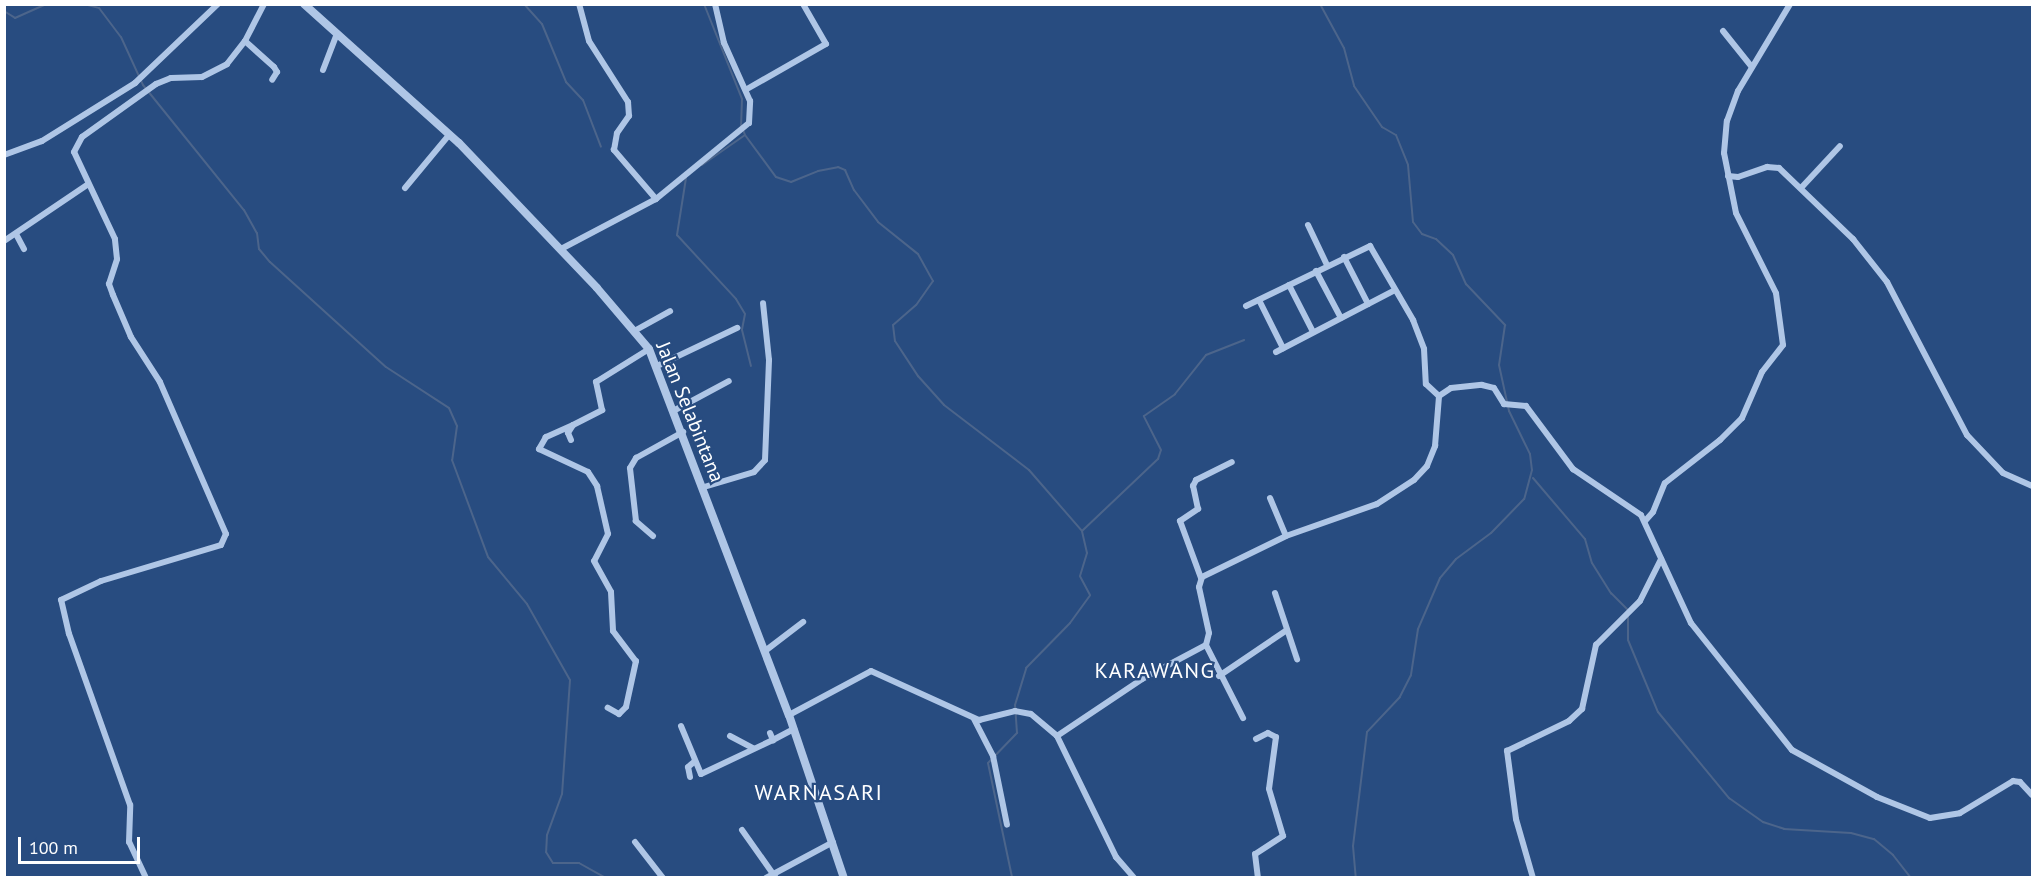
<!DOCTYPE html>
<style>
body{margin:0}
#map{position:relative;width:2037px;height:882px;overflow:hidden;background:#284c80;font-family:"PT Sans",sans-serif}
div>[style]{position:absolute}
[style*='--x']{left:calc(var(--x)*1px);top:calc(var(--y)*1px);width:calc(var(--w)*1px);rotate:calc(var(--a)*1deg)}
.stream>*{height:2px;margin:-1px;padding:0 1px;transform-origin:1px;border-radius:1px;background:#4c658b}
.minor>*{height:6px;margin:-3px;padding:0 3px;transform-origin:3px;border-radius:3px;background:#afc6e6}
.tertiary>*{height:8px;margin:-4px;padding:0 4px;transform-origin:4px;border-radius:4px;background:#afc6e6}
span{translate:-50% -50%;white-space:nowrap;text-align:center;line-height:1.15;-webkit-text-stroke:4.5px #284c80;paint-order:stroke}
.street-label{font-size:20px;color:#fff}
.quarter-label{font-size:22px;color:#fff;letter-spacing:1.5px}
.frame{position:absolute;inset:0;border:6px solid #fff;pointer-events:none}
.scale{position:absolute;left:18px;top:837px;width:122px;height:27px;box-sizing:border-box;border:3px solid #fff;border-top:0;padding-left:8px;font-size:18px;line-height:21px;white-space:nowrap;color:#fff;-webkit-text-stroke:4px #284c80;paint-order:stroke}
</style>
<div id="map">
<div class="stream">
<div style="--x:84;--y:4;--w:16;--a:15"></div>
<div style="--x:99;--y:8;--w:36;--a:53"></div>
<div style="--x:121;--y:37;--w:53;--a:65.4"></div>
<div style="--x:143;--y:85;--w:161;--a:51.1"></div>
<div style="--x:244;--y:210;--w:26;--a:61"></div>
<div style="--x:257;--y:233;--w:16;--a:83"></div>
<div style="--x:259;--y:249;--w:17;--a:50"></div>
<div style="--x:270;--y:262;--w:156;--a:42.2"></div>
<div style="--x:386;--y:367;--w:75;--a:33.1"></div>
<div style="--x:449;--y:408;--w:20;--a:66"></div>
<div style="--x:457;--y:426;--w:34;--a:98"></div>
<div style="--x:452;--y:460;--w:103;--a:69.6"></div>
<div style="--x:488;--y:557;--w:61;--a:50.3"></div>
<div style="--x:527;--y:604;--w:87;--a:60.5"></div>
<div style="--x:570;--y:680;--w:114;--a:94"></div>
<div style="--x:562;--y:794;--w:44;--a:110.1"></div>
<div style="--x:547;--y:835;--w:17;--a:93"></div>
<div style="--x:546;--y:852;--w:13;--a:58"></div>
<div style="--x:553;--y:863;--w:26;--a:0"></div>
<div style="--x:579;--y:863;--w:31;--a:29"></div>
<div style="--x:524;--y:4;--w:27;--a:48"></div>
<div style="--x:542;--y:24;--w:63;--a:67.5"></div>
<div style="--x:566;--y:82;--w:25;--a:47"></div>
<div style="--x:583;--y:100;--w:50;--a:69"></div>
<div style="--x:704;--y:4;--w:102;--a:68.2"></div>
<div style="--x:742;--y:99;--w:26;--a:92"></div>
<div style="--x:741;--y:125;--w:11;--a:68"></div>
<div style="--x:745;--y:135;--w:52;--a:53.6"></div>
<div style="--x:776;--y:177;--w:16;--a:18"></div>
<div style="--x:791;--y:182;--w:29;--a:-22"></div>
<div style="--x:818;--y:171;--w:20;--a:-11"></div>
<div style="--x:838;--y:167;--w:8;--a:23"></div>
<div style="--x:845;--y:170;--w:22;--a:66"></div>
<div style="--x:854;--y:190;--w:40;--a:53"></div>
<div style="--x:878;--y:222;--w:51;--a:38.7"></div>
<div style="--x:918;--y:254;--w:31;--a:61"></div>
<div style="--x:933;--y:281;--w:29;--a:125"></div>
<div style="--x:916;--y:305;--w:30;--a:139"></div>
<div style="--x:893;--y:325;--w:16;--a:83"></div>
<div style="--x:895;--y:341;--w:42;--a:56.7"></div>
<div style="--x:918;--y:376;--w:39;--a:48"></div>
<div style="--x:944;--y:405;--w:107;--a:37.4"></div>
<div style="--x:1029;--y:470;--w:81;--a:49"></div>
<div style="--x:1320;--y:4;--w:50;--a:61.4"></div>
<div style="--x:1344;--y:48;--w:39;--a:75"></div>
<div style="--x:1354;--y:86;--w:50;--a:55.7"></div>
<div style="--x:1382;--y:127;--w:16;--a:30"></div>
<div style="--x:1396;--y:135;--w:32;--a:68"></div>
<div style="--x:1408;--y:165;--w:57;--a:85"></div>
<div style="--x:1413;--y:222;--w:15;--a:53"></div>
<div style="--x:1422;--y:234;--w:15;--a:20"></div>
<div style="--x:1436;--y:239;--w:23;--a:43"></div>
<div style="--x:1453;--y:255;--w:32;--a:66"></div>
<div style="--x:1466;--y:284;--w:57;--a:46.4"></div>
<div style="--x:1505;--y:325;--w:40;--a:98.5"></div>
<div style="--x:1499;--y:365;--w:47;--a:77.7"></div>
<div style="--x:1509;--y:411;--w:48;--a:64"></div>
<div style="--x:1530;--y:454;--w:16;--a:83"></div>
<div style="--x:1532;--y:470;--w:30;--a:105"></div>
<div style="--x:1524;--y:499;--w:47;--a:134.1"></div>
<div style="--x:1491;--y:533;--w:44;--a:143.4"></div>
<div style="--x:1456;--y:559;--w:25;--a:130"></div>
<div style="--x:1440;--y:578;--w:56;--a:113.3"></div>
<div style="--x:1418;--y:629;--w:47;--a:98.7"></div>
<div style="--x:1411;--y:675;--w:25;--a:117"></div>
<div style="--x:1400;--y:697;--w:48;--a:133.3"></div>
<div style="--x:1367;--y:732;--w:115;--a:97"></div>
<div style="--x:1353;--y:846;--w:32;--a:85"></div>
<div style="--x:4;--y:11;--w:13;--a:32"></div>
<div style="--x:15;--y:18;--w:35;--a:-24"></div>
<div style="--x:702;--y:165;--w:52;--a:-34.9"></div>
<div style="--x:686;--y:178;--w:58;--a:99"></div>
<div style="--x:677;--y:235;--w:87;--a:47.3"></div>
<div style="--x:736;--y:299;--w:17;--a:59"></div>
<div style="--x:745;--y:314;--w:16;--a:101"></div>
<div style="--x:742;--y:330;--w:37;--a:76"></div>
<div style="--x:1533;--y:478;--w:80;--a:49.6"></div>
<div style="--x:1585;--y:539;--w:25;--a:74"></div>
<div style="--x:1592;--y:563;--w:36;--a:58"></div>
<div style="--x:1611;--y:593;--w:24;--a:45"></div>
<div style="--x:1082;--y:531;--w:105;--a:-43.5"></div>
<div style="--x:1158;--y:459;--w:9;--a:-72"></div>
<div style="--x:1161;--y:450;--w:38;--a:-117"></div>
<div style="--x:1144;--y:416;--w:38;--a:-35"></div>
<div style="--x:1175;--y:394;--w:50;--a:-51.5"></div>
<div style="--x:1206;--y:355;--w:41;--a:-21.5"></div>
<div style="--x:1628;--y:616;--w:24;--a:90"></div>
<div style="--x:1628;--y:640;--w:78;--a:67.4"></div>
<div style="--x:1658;--y:712;--w:112;--a:50.5"></div>
<div style="--x:1729;--y:798;--w:42;--a:35.2"></div>
<div style="--x:1763;--y:822;--w:22;--a:18"></div>
<div style="--x:1784;--y:829;--w:67;--a:3.4"></div>
<div style="--x:1851;--y:833;--w:24;--a:15"></div>
<div style="--x:1874;--y:839;--w:25;--a:40"></div>
<div style="--x:1893;--y:855;--w:29;--a:52"></div>
<div style="--x:1037;--y:878;--w:25;--a:-178"></div>
<div style="--x:1012;--y:877;--w:116;--a:-101.9"></div>
<div style="--x:988;--y:763;--w:42;--a:-46"></div>
<div style="--x:1017;--y:733;--w:28;--a:-94"></div>
<div style="--x:1015;--y:705;--w:39;--a:-73"></div>
<div style="--x:1026;--y:668;--w:63;--a:-45.6"></div>
<div style="--x:1070;--y:623;--w:34;--a:-54"></div>
<div style="--x:1090;--y:595;--w:21;--a:-118"></div>
<div style="--x:1080;--y:576;--w:24;--a:-73"></div>
<div style="--x:1087;--y:553;--w:23;--a:-103"></div>
</div>
<div class="minor">
<div style="--x:1723;--y:31;--w:45;--a:51.3"></div>
<div style="--x:245;--y:41;--w:39;--a:42"></div>
<div style="--x:274;--y:67;--w:6;--a:59"></div>
<div style="--x:277;--y:72;--w:9;--a:122"></div>
<div style="--x:323;--y:70;--w:39;--a:-69"></div>
<div style="--x:747;--y:89;--w:91;--a:-29.7"></div>
<div style="--x:826;--y:44;--w:46;--a:-119.9"></div>
<div style="--x:4;--y:155;--w:40;--a:-20.2"></div>
<div style="--x:42;--y:141;--w:110;--a:-31.9"></div>
<div style="--x:135;--y:83;--w:115;--a:-43.6"></div>
<div style="--x:1728;--y:176;--w:10;--a:6"></div>
<div style="--x:1738;--y:177;--w:31;--a:-19"></div>
<div style="--x:1767;--y:167;--w:12;--a:5"></div>
<div style="--x:1779;--y:168;--w:103;--a:43.8"></div>
<div style="--x:1853;--y:239;--w:55;--a:51.7"></div>
<div style="--x:1887;--y:282;--w:173;--a:62.4"></div>
<div style="--x:1967;--y:435;--w:52;--a:46.5"></div>
<div style="--x:2003;--y:473;--w:32;--a:24"></div>
<div style="--x:405;--y:188;--w:69;--a:-50.3"></div>
<div style="--x:1801;--y:188;--w:57;--a:-47.1"></div>
<div style="--x:656;--y:199;--w:120;--a:-39.3"></div>
<div style="--x:749;--y:123;--w:22;--a:-87"></div>
<div style="--x:750;--y:101;--w:64;--a:-114.1"></div>
<div style="--x:724;--y:43;--w:40;--a:-103"></div>
<div style="--x:1308;--y:225;--w:44;--a:64.6"></div>
<div style="--x:16;--y:234;--w:17;--a:62"></div>
<div style="--x:4;--y:241;--w:100;--a:-34"></div>
<div style="--x:561;--y:249;--w:107;--a:-27.8"></div>
<div style="--x:656;--y:199;--w:65;--a:-130.6"></div>
<div style="--x:614;--y:150;--w:17;--a:-80"></div>
<div style="--x:617;--y:133;--w:21;--a:-55"></div>
<div style="--x:629;--y:116;--w:14;--a:-94"></div>
<div style="--x:628;--y:102;--w:72;--a:-122.6"></div>
<div style="--x:589;--y:41;--w:38;--a:-105"></div>
<div style="--x:1344;--y:257;--w:53;--a:62.9"></div>
<div style="--x:1316;--y:271;--w:53;--a:62"></div>
<div style="--x:1289;--y:285;--w:53;--a:62.9"></div>
<div style="--x:1259;--y:300;--w:54;--a:63.4"></div>
<div style="--x:1246;--y:306;--w:138;--a:-25.8"></div>
<div style="--x:1370;--y:246;--w:86;--a:59.8"></div>
<div style="--x:1413;--y:320;--w:31;--a:69"></div>
<div style="--x:1424;--y:349;--w:35;--a:87"></div>
<div style="--x:1426;--y:384;--w:18;--a:43"></div>
<div style="--x:636;--y:330;--w:39;--a:-29"></div>
<div style="--x:1276;--y:352;--w:134;--a:-27.5"></div>
<div style="--x:657;--y:366;--w:89;--a:-25.4"></div>
<div style="--x:675;--y:410;--w:61;--a:-28.2"></div>
<div style="--x:573;--y:425;--w:30;--a:156"></div>
<div style="--x:546;--y:437;--w:14;--a:120"></div>
<div style="--x:539;--y:449;--w:54;--a:25.1"></div>
<div style="--x:588;--y:472;--w:17;--a:57"></div>
<div style="--x:597;--y:486;--w:49;--a:77.1"></div>
<div style="--x:608;--y:534;--w:30;--a:117"></div>
<div style="--x:594;--y:561;--w:35;--a:61"></div>
<div style="--x:611;--y:592;--w:39;--a:87"></div>
<div style="--x:613;--y:631;--w:38;--a:53"></div>
<div style="--x:636;--y:661;--w:47;--a:102.3"></div>
<div style="--x:626;--y:707;--w:10;--a:135"></div>
<div style="--x:619;--y:714;--w:13;--a:-151"></div>
<div style="--x:571;--y:440;--w:8;--a:-113"></div>
<div style="--x:568;--y:433;--w:9;--a:-58"></div>
<div style="--x:573;--y:425;--w:33;--a:-27"></div>
<div style="--x:602;--y:410;--w:29;--a:-102"></div>
<div style="--x:596;--y:382;--w:62;--a:-31.9"></div>
<div style="--x:704;--y:487;--w:52;--a:-16.7"></div>
<div style="--x:754;--y:472;--w:16;--a:-47"></div>
<div style="--x:765;--y:460;--w:100;--a:-87.7"></div>
<div style="--x:769;--y:360;--w:57;--a:-96"></div>
<div style="--x:1270;--y:498;--w:41;--a:67.2"></div>
<div style="--x:1645;--y:521;--w:12;--a:-48"></div>
<div style="--x:1653;--y:512;--w:31;--a:-68"></div>
<div style="--x:1665;--y:483;--w:70;--a:-38"></div>
<div style="--x:1720;--y:440;--w:31;--a:-45"></div>
<div style="--x:1742;--y:418;--w:50;--a:-66.5"></div>
<div style="--x:1762;--y:372;--w:34;--a:-52"></div>
<div style="--x:1783;--y:345;--w:52;--a:-97.7"></div>
<div style="--x:1776;--y:293;--w:89;--a:-116.6"></div>
<div style="--x:1736;--y:213;--w:61;--a:-101.3"></div>
<div style="--x:1724;--y:153;--w:32;--a:-85"></div>
<div style="--x:1727;--y:121;--w:32;--a:-70"></div>
<div style="--x:1738;--y:91;--w:101;--a:-59.1"></div>
<div style="--x:653;--y:536;--w:23;--a:-139"></div>
<div style="--x:636;--y:521;--w:53;--a:-96.5"></div>
<div style="--x:630;--y:468;--w:12;--a:-59"></div>
<div style="--x:636;--y:458;--w:54;--a:-29"></div>
<div style="--x:1201;--y:578;--w:61;--a:-110.2"></div>
<div style="--x:1180;--y:521;--w:22;--a:-34"></div>
<div style="--x:1198;--y:509;--w:24;--a:-102"></div>
<div style="--x:1193;--y:486;--w:7;--a:-63"></div>
<div style="--x:1196;--y:480;--w:40;--a:-26.6"></div>
<div style="--x:1275;--y:593;--w:70;--a:71.6"></div>
<div style="--x:1206;--y:645;--w:82;--a:63.1"></div>
<div style="--x:765;--y:651;--w:48;--a:-37.3"></div>
<div style="--x:1219;--y:676;--w:82;--a:-34.1"></div>
<div style="--x:789;--y:715;--w:93;--a:-28.2"></div>
<div style="--x:871;--y:671;--w:119;--a:24.4"></div>
<div style="--x:979;--y:720;--w:37;--a:-14"></div>
<div style="--x:1015;--y:711;--w:16;--a:11"></div>
<div style="--x:1031;--y:714;--w:34;--a:40"></div>
<div style="--x:1057;--y:736;--w:135;--a:64"></div>
<div style="--x:1116;--y:857;--w:28;--a:49"></div>
<div style="--x:974;--y:719;--w:42;--a:62.8"></div>
<div style="--x:993;--y:756;--w:70;--a:78.5"></div>
<div style="--x:681;--y:726;--w:52;--a:67.4"></div>
<div style="--x:701;--y:774;--w:80;--a:-25.3"></div>
<div style="--x:770;--y:733;--w:8;--a:67"></div>
<div style="--x:773;--y:740;--w:24;--a:-28"></div>
<div style="--x:730;--y:736;--w:26;--a:28"></div>
<div style="--x:1057;--y:736;--w:102;--a:-33.8"></div>
<div style="--x:1142;--y:679;--w:72;--a:-28"></div>
<div style="--x:1206;--y:645;--w:12;--a:-76"></div>
<div style="--x:1209;--y:633;--w:47;--a:-102.3"></div>
<div style="--x:1199;--y:587;--w:10;--a:-73"></div>
<div style="--x:1202;--y:577;--w:93;--a:-26"></div>
<div style="--x:1286;--y:536;--w:96;--a:-19.4"></div>
<div style="--x:1377;--y:504;--w:44;--a:-33"></div>
<div style="--x:1414;--y:480;--w:19;--a:-47"></div>
<div style="--x:1427;--y:466;--w:22;--a:-68"></div>
<div style="--x:1435;--y:446;--w:50;--a:-85.4"></div>
<div style="--x:1439;--y:396;--w:14;--a:-34"></div>
<div style="--x:1451;--y:388;--w:31;--a:-6"></div>
<div style="--x:1482;--y:385;--w:12;--a:14"></div>
<div style="--x:1494;--y:388;--w:19;--a:58"></div>
<div style="--x:1504;--y:404;--w:22;--a:5"></div>
<div style="--x:1526;--y:406;--w:79;--a:53.3"></div>
<div style="--x:1573;--y:469;--w:82;--a:34.1"></div>
<div style="--x:1641;--y:515;--w:119;--a:65.2"></div>
<div style="--x:1691;--y:623;--w:162;--a:51.5"></div>
<div style="--x:1792;--y:750;--w:97;--a:28.9"></div>
<div style="--x:1877;--y:797;--w:57;--a:21.6"></div>
<div style="--x:1930;--y:818;--w:30;--a:-9"></div>
<div style="--x:1960;--y:813;--w:62;--a:-31.1"></div>
<div style="--x:2013;--y:781;--w:7;--a:8"></div>
<div style="--x:2020;--y:782;--w:18;--a:47"></div>
<div style="--x:1256;--y:739;--w:13;--a:-27"></div>
<div style="--x:1268;--y:733;--w:9;--a:27"></div>
<div style="--x:1276;--y:737;--w:52;--a:97.7"></div>
<div style="--x:1269;--y:789;--w:49;--a:73.4"></div>
<div style="--x:1283;--y:836;--w:33;--a:147"></div>
<div style="--x:1255;--y:854;--w:24;--a:83"></div>
<div style="--x:690;--y:777;--w:10;--a:-101"></div>
<div style="--x:688;--y:767;--w:8;--a:-40"></div>
<div style="--x:742;--y:830;--w:59;--a:54.7"></div>
<div style="--x:635;--y:842;--w:46;--a:52.1"></div>
<div style="--x:146;--y:878;--w:40;--a:-115"></div>
<div style="--x:129;--y:842;--w:37;--a:-88"></div>
<div style="--x:130;--y:805;--w:182;--a:-109.6"></div>
<div style="--x:69;--y:634;--w:35;--a:-103"></div>
<div style="--x:61;--y:600;--w:44;--a:-25.4"></div>
<div style="--x:101;--y:581;--w:125;--a:-16.7"></div>
<div style="--x:221;--y:545;--w:12;--a:-66"></div>
<div style="--x:226;--y:534;--w:166;--a:-113.5"></div>
<div style="--x:160;--y:382;--w:54;--a:-122.8"></div>
<div style="--x:131;--y:337;--w:46;--a:-113.2"></div>
<div style="--x:113;--y:295;--w:12;--a:-110"></div>
<div style="--x:109;--y:284;--w:26;--a:-72"></div>
<div style="--x:117;--y:259;--w:20;--a:-96"></div>
<div style="--x:115;--y:239;--w:96;--a:-115.2"></div>
<div style="--x:74;--y:152;--w:17;--a:-62"></div>
<div style="--x:82;--y:137;--w:91;--a:-35.6"></div>
<div style="--x:156;--y:84;--w:16;--a:-22"></div>
<div style="--x:171;--y:78;--w:31;--a:-2"></div>
<div style="--x:202;--y:77;--w:28;--a:-27"></div>
<div style="--x:227;--y:64;--w:29;--a:-52"></div>
<div style="--x:245;--y:41;--w:42;--a:-62.8"></div>
<div style="--x:766;--y:878;--w:76;--a:-28.2"></div>
<div style="--x:1533;--y:878;--w:61;--a:-106.1"></div>
<div style="--x:1516;--y:819;--w:69;--a:-97.5"></div>
<div style="--x:1507;--y:751;--w:69;--a:-25.8"></div>
<div style="--x:1569;--y:721;--w:18;--a:-43"></div>
<div style="--x:1582;--y:709;--w:66;--a:-77.7"></div>
<div style="--x:1596;--y:645;--w:62;--a:-45"></div>
<div style="--x:1640;--y:601;--w:47;--a:-63.4"></div>
</div>
<div class="tertiary">
<div style="--x:304;--y:4;--w:208;--a:41.9"></div>
<div style="--x:459;--y:143;--w:200;--a:46.4"></div>
<div style="--x:597;--y:288;--w:80;--a:49.6"></div>
<div style="--x:649;--y:349;--w:392;--a:69.1"></div>
<div style="--x:789;--y:715;--w:172;--a:71.4"></div>
</div>
<div class="street-label">
<span style="left:690px;top:412px;rotate:68deg">Jalan Selabintana</span>
</div>
<div class="quarter-label">
<span style="left:1155px;top:671px">KARAWANG</span>
<span style="left:819px;top:793px">WARNASARI</span>
</div>
<div class="frame"></div>
<div class="scale">100 m</div>
</div>
